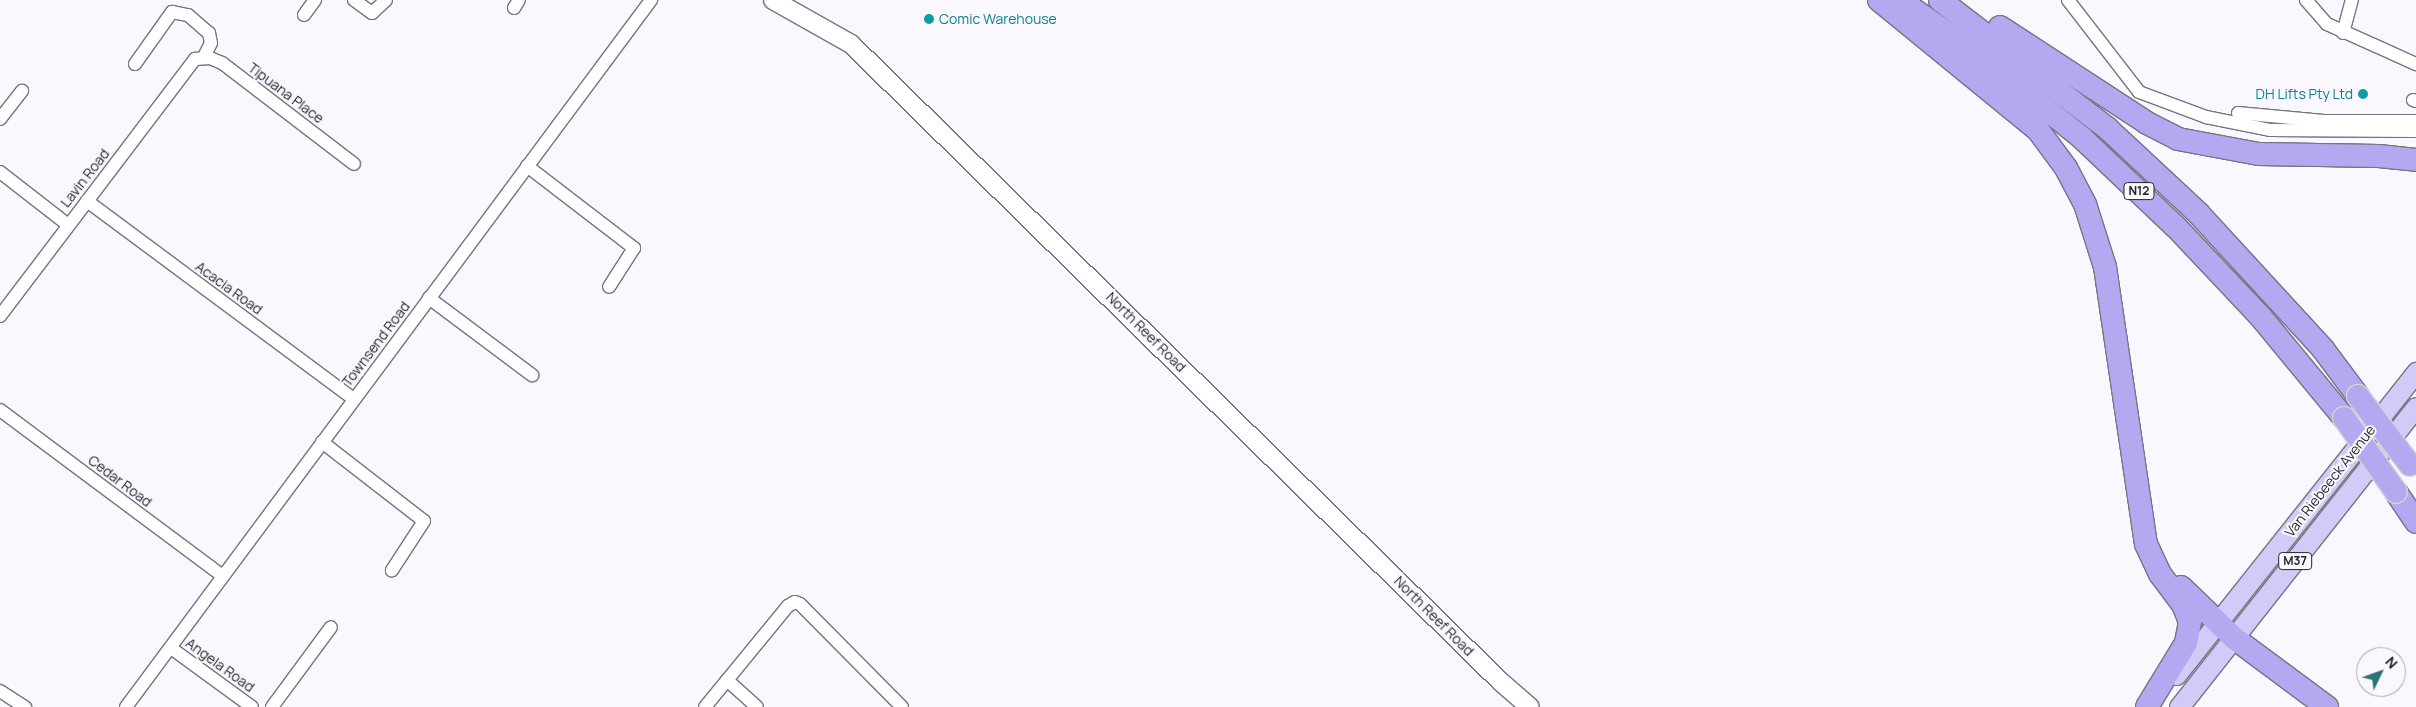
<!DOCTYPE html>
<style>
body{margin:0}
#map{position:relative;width:2416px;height:707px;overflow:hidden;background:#faf7ff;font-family:Manrope,sans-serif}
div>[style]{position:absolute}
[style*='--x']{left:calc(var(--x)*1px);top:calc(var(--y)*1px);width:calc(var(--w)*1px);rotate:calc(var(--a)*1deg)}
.roads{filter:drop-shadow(1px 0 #787383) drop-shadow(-1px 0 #787383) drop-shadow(0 1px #787383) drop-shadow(0 -1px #787383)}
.minor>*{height:12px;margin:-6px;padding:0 6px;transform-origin:6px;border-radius:6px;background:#fff}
.secondary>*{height:18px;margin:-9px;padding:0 9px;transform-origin:9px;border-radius:9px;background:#fff}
.primary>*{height:19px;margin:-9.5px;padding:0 9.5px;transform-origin:9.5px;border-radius:9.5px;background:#d3cbf7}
.motorway>*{height:22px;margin:-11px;padding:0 11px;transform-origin:11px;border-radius:11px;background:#b5a8f1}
.bridges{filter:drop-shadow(1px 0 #d4d3d5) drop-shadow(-1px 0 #d4d3d5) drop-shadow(0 1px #d4d3d5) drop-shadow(0 -1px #d4d3d5)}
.motorway-bridge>*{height:22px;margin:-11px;padding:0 11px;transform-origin:11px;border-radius:11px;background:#b5a8f1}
.dots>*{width:14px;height:14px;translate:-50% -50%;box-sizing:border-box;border:2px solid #faf7ff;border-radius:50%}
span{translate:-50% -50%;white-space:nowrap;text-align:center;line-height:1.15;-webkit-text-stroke:4px #faf7ff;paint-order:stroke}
.shield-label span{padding:1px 4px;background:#faf7ff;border:1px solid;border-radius:4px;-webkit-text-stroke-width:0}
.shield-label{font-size:12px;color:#26242b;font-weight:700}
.culture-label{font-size:14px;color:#0d838f}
.left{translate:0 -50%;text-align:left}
.right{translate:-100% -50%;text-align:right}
.street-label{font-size:14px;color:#26242b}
.north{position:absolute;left:2356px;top:647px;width:50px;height:50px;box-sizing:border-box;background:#faf7ff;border:1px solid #a5a3aa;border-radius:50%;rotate:48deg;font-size:14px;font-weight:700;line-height:20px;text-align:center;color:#26242b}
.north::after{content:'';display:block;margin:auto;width:18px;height:22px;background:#2c756f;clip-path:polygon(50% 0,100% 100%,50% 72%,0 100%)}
</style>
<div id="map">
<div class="roads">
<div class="minor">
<div style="--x:354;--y:0;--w:22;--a:36"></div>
<div style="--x:372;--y:13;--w:19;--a:-43"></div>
<div style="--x:2068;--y:0;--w:116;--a:52.3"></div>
<div style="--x:2139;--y:92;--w:72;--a:20.5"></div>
<div style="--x:2206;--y:117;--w:65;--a:11.5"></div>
<div style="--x:2270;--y:130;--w:146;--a:0.4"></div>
<div style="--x:2306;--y:0;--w:32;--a:49"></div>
<div style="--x:2327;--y:24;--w:98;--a:24.2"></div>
<div style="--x:514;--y:8;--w:9;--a:-58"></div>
<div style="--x:304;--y:15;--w:19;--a:-54"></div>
<div style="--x:2343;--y:33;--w:34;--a:-75"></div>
<div style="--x:135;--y:64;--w:64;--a:-54.6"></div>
<div style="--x:172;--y:12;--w:16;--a:11"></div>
<div style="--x:188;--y:15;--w:28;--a:41"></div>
<div style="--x:209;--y:33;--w:10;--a:79"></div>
<div style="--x:211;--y:43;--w:16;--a:117"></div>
<div style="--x:2413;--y:100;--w:3;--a:18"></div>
<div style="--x:2238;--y:113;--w:86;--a:5.3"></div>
<div style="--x:2324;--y:121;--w:92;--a:0"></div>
<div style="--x:0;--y:119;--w:36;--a:-52"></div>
<div style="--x:527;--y:166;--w:135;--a:37.5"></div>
<div style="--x:634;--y:248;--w:46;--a:122.7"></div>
<div style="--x:0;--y:172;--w:86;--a:37.9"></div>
<div style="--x:87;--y:201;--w:332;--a:36.6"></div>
<div style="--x:429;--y:298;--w:129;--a:36.8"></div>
<div style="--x:0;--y:316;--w:323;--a:-52.8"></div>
<div style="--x:195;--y:59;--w:15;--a:-4"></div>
<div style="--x:210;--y:58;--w:13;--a:23"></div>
<div style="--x:222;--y:63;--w:166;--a:37.4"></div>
<div style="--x:0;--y:410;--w:278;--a:36.7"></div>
<div style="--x:322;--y:442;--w:129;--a:37.8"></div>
<div style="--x:424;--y:521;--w:59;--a:123.1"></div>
<div style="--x:171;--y:648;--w:100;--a:36.1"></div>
<div style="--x:727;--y:680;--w:40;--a:42"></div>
<div style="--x:0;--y:691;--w:30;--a:33"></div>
<div style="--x:126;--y:707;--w:881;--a:-53.4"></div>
<div style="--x:272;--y:707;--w:99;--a:-53.6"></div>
<div style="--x:705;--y:707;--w:131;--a:-50.6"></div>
<div style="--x:788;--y:606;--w:8;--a:-30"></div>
<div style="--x:795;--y:602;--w:5;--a:22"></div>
<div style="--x:800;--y:604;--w:145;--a:45.3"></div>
</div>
<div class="secondary">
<div style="--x:773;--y:0;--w:90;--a:29.4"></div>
<div style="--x:851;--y:44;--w:911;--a:44.47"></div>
<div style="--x:1501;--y:682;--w:38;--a:41"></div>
</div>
<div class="primary">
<div style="--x:2176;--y:675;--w:387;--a:-51.6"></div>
<div style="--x:2179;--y:707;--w:382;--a:-51.7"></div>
</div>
<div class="motorway">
<div style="--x:1879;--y:0;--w:205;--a:39.3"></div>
<div style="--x:2038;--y:130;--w:47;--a:53.6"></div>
<div style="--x:2066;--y:168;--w:41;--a:62.2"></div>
<div style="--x:2085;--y:204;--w:66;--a:72.4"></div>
<div style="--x:2105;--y:267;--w:280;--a:81.6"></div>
<div style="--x:2146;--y:544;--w:33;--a:65"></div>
<div style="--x:2160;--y:574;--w:38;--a:53"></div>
<div style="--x:2183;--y:604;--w:19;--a:69"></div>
<div style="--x:2190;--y:622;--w:21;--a:101"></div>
<div style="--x:2186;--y:643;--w:75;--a:121.4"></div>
<div style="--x:1940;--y:0;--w:212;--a:37.5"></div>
<div style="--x:2108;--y:129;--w:123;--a:43"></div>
<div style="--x:2198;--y:213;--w:185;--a:47.4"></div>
<div style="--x:2323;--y:349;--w:59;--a:53.3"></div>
<div style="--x:1907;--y:5;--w:88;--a:34.8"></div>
<div style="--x:1979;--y:55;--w:131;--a:38.8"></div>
<div style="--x:2081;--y:137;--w:131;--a:43.5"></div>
<div style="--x:2176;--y:227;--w:122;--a:46.7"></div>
<div style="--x:2260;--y:316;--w:132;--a:50.5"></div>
<div style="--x:2000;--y:27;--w:176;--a:33.1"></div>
<div style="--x:2147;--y:123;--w:35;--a:27"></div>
<div style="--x:2178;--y:139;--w:82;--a:10.5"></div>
<div style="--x:2259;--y:154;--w:120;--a:1"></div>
<div style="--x:2379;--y:156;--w:37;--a:6"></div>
<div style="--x:2396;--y:492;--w:36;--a:56"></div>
<div style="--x:2181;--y:587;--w:74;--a:43.9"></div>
<div style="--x:2234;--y:638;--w:116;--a:36.6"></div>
</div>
</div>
<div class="bridges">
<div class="motorway-bridge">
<div style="--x:2358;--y:396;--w:86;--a:53"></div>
<div style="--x:2344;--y:418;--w:90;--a:54.9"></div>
</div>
</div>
<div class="dots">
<div style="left:929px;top:19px;background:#0f9aa8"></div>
<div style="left:2363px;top:94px;background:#0f9aa8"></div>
</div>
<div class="shield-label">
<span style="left:2139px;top:191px">N12</span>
<span style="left:2295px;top:561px">M37</span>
</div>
<div class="culture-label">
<span class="left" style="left:939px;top:19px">Comic Warehouse</span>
<span class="right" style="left:2353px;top:94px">DH Lifts Pty Ltd</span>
</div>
<div class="street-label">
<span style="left:286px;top:93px;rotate:37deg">Tipuana Place</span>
<span style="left:85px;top:178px;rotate:-52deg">Lavin Road</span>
<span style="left:229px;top:288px;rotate:36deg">Acacia Road</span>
<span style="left:1146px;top:332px;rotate:45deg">North Reef Road</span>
<span style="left:376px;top:344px;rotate:-53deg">Townsend Road</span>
<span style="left:120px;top:481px;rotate:37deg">Cedar Road</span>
<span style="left:2330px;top:481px;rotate:-52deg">Van Riebeeck Avenue</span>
<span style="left:1434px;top:616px;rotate:45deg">North Reef Road</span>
<span style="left:220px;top:665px;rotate:36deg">Angela Road</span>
</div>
<div class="north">N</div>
</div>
